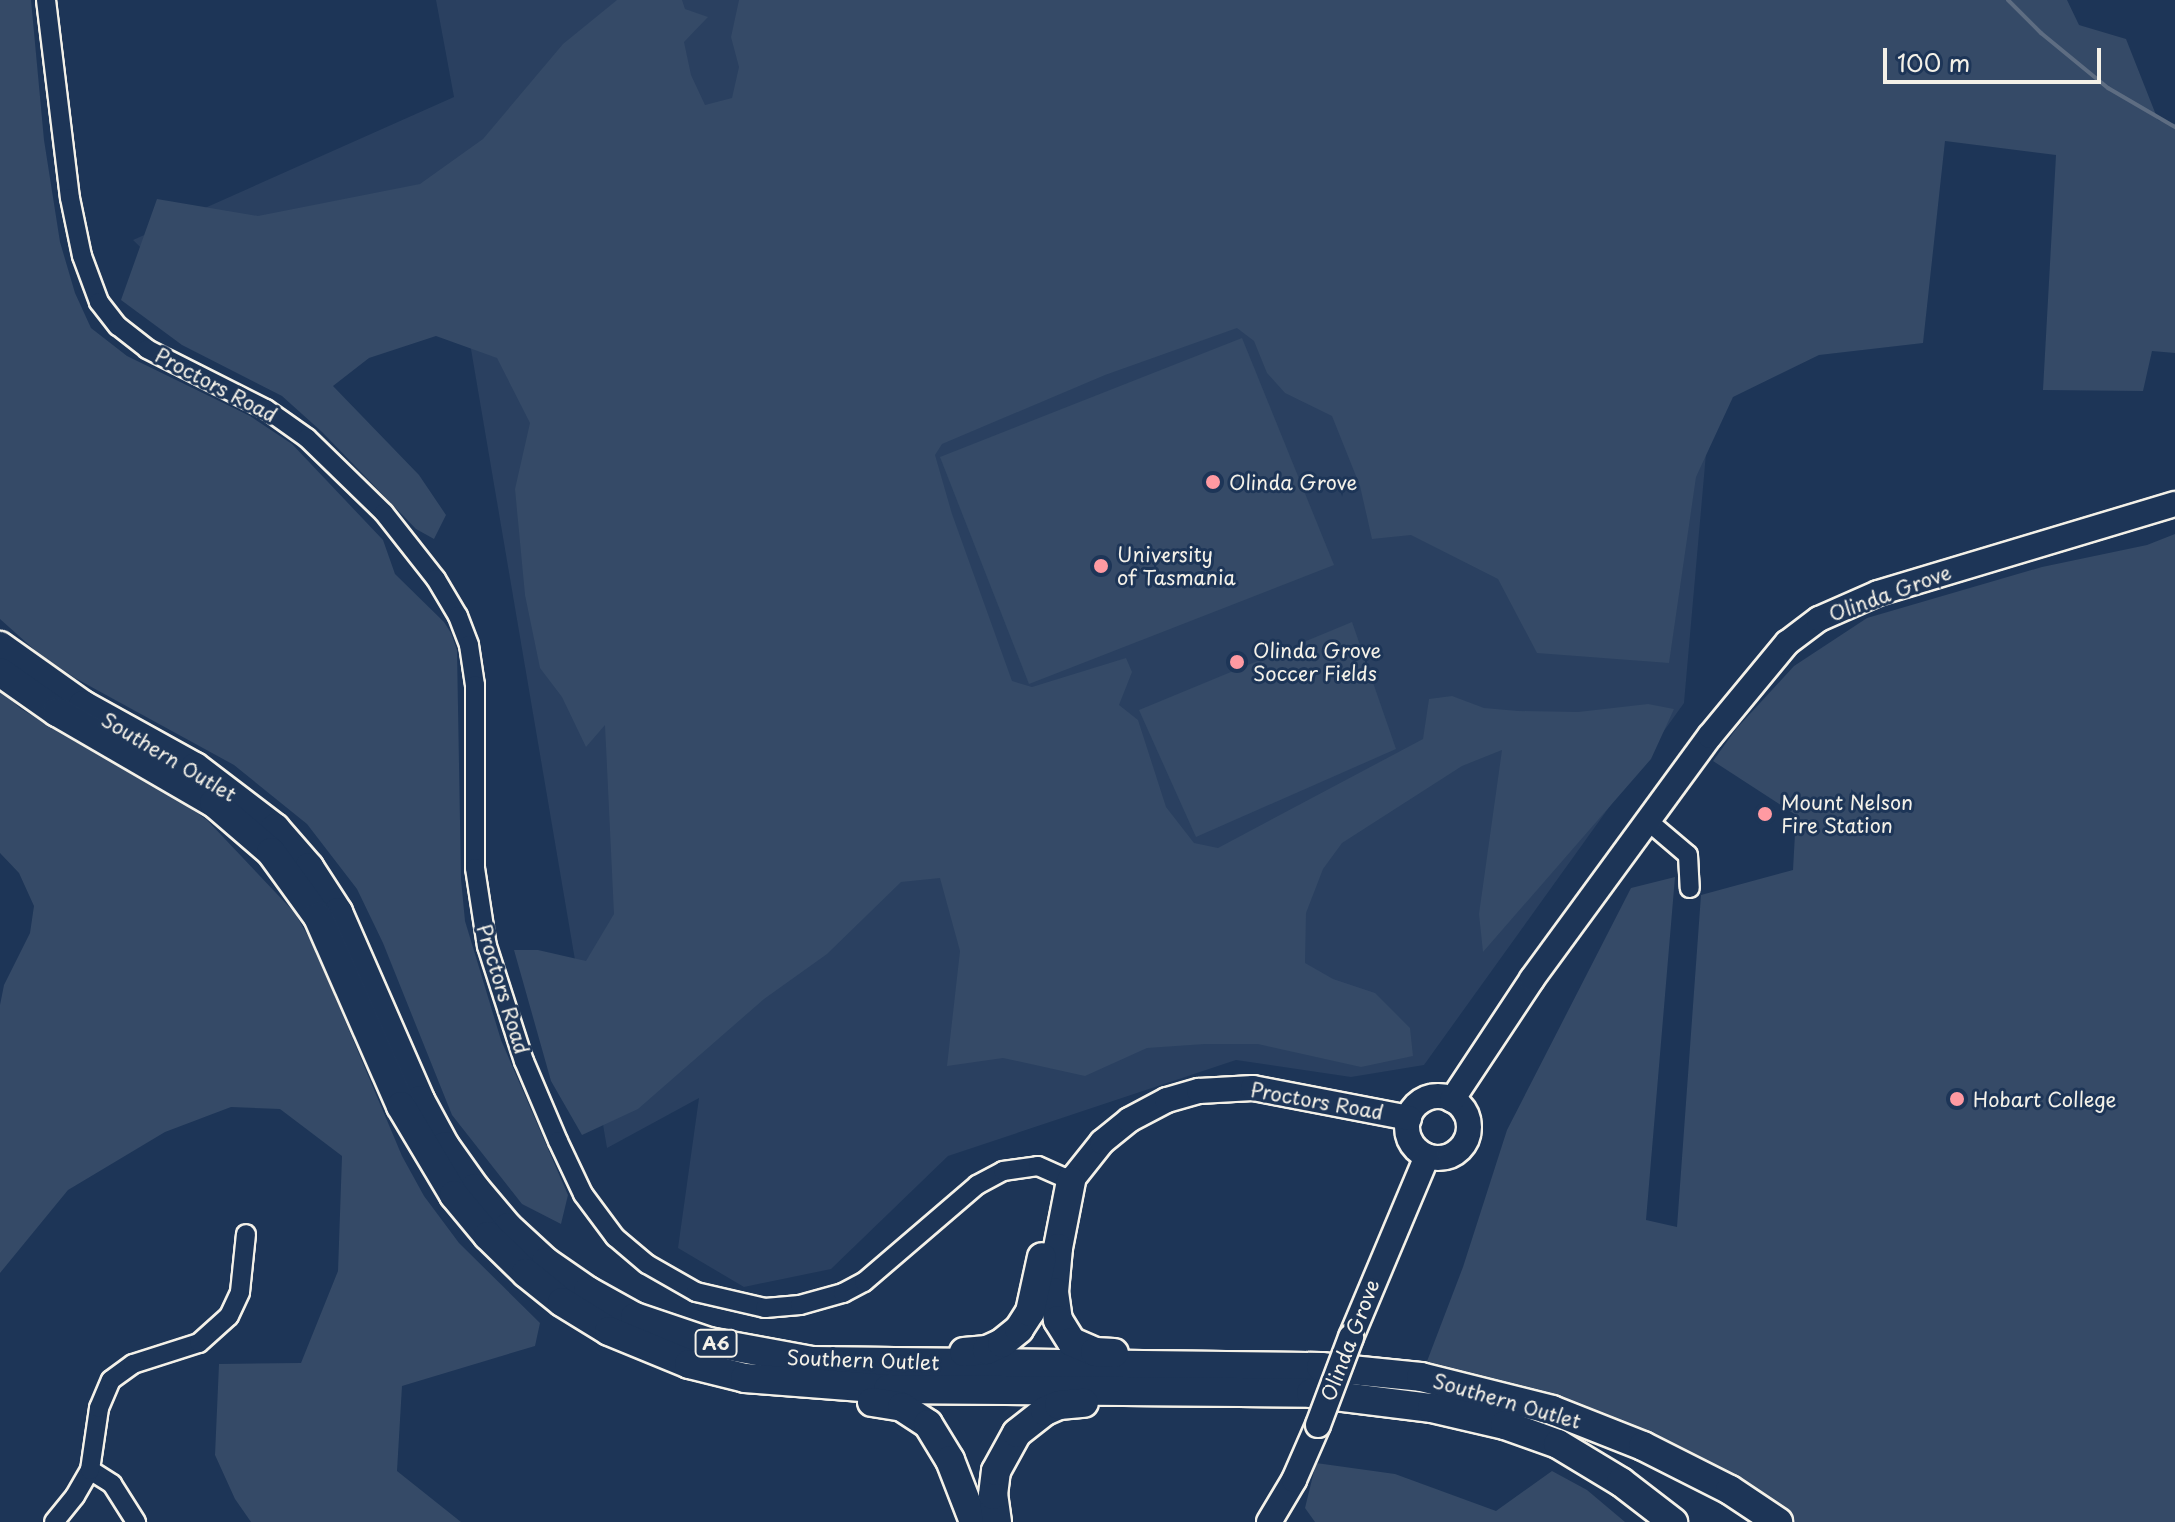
<!DOCTYPE html>
<style>
body{margin:0}
#map{position:relative;width:2175px;height:1522px;overflow:hidden;background:#1d3557;font-family:"Playpen Sans",sans-serif}
div>[style]{position:absolute}
[style*='--x']{left:calc(var(--x)*1px);top:calc(var(--y)*1px);width:calc(var(--w)*1px);rotate:calc(var(--a)*1deg)}
.built>*{inset:0;background:#2a4060}
.green>*{inset:0;background:#354a67}
.stream>*{height:4px;margin:-2px;padding:0 2px;transform-origin:2px;border-radius:2px;background:#5e6d82}
.roads{filter:drop-shadow(2px 0 #f4f1e8) drop-shadow(-2px 0 #f4f1e8) drop-shadow(0 2px #f4f1e8) drop-shadow(0 -2px #f4f1e8)}
.minor>*{height:18px;margin:-9px;padding:0 9px;transform-origin:9px;border-radius:9px;background:#1d3557}
.major>*{height:24px;margin:-12px;padding:0 12px;transform-origin:12px;border-radius:12px;background:#1d3557}
.major>.ring{margin:-12px;padding:0;box-sizing:content-box;background:none;border:24px solid #1d3557;border-radius:50%}
.highway>*{height:28px;margin:-14px;padding:0 14px;transform-origin:14px;border-radius:14px;background:#1d3557}
.bridges{filter:drop-shadow(2px 0 #f4f1e8) drop-shadow(-2px 0 #f4f1e8) drop-shadow(0 2px #f4f1e8) drop-shadow(0 -2px #f4f1e8)}
.major-bridge>*{height:24px;margin:-12px;padding:0 12px;transform-origin:12px;border-radius:12px;background:#1d3557}
.dots>*{width:22px;height:22px;translate:-50% -50%;box-sizing:border-box;border:4px solid #1d3557;border-radius:50%}
span{translate:-50% -50%;white-space:nowrap;text-align:center;line-height:1.15;-webkit-text-stroke:6px #1d3557;paint-order:stroke}
.shield-label span{padding:2px 6px;background:#1d3557;border:2px solid;border-radius:6px;-webkit-text-stroke-width:0}
.shield-label{font-size:18px;color:#f4f1e8;font-weight:700}
.street-label{font-size:20px;color:#f4f1e8}
.poi-label{font-size:20px;color:#f4f1e8}
.left{translate:0 -50%;text-align:left}
.scale{position:absolute;left:1883px;top:48px;width:218px;height:36px;box-sizing:border-box;border:4px solid #f4f1e8;border-top:0;padding-left:10px;font-size:24px;line-height:28px;white-space:nowrap;color:#f4f1e8;-webkit-text-stroke:6px #1d3557;paint-order:stroke}
</style>
<div id="map">
<div class="built">
<div style="clip-path:polygon(436px 0,1746px 0,1684px 703px,1424px 1065px,1351px 1077px,1236px 1060px,948px 1156px,831px 1269px,744px 1287px,678px 1248px,699px 1098px,607px 1148px,464px 308px,289px 392px,133px 240px,454px 97px)"></div>
</div>
<div class="green">
<div style="clip-path:polygon(0 0,31px 0,44px 140px,60px 242px,75px 293px,91px 328px,127px 356px,250px 416px,292px 444px,383px 540px,395px 574px,444px 622px,451px 633px,457px 650px,461px 879px,465px 921px,501px 1040px,568px 1195px,561px 1224px,522px 1204px,452px 1115px,383px 943px,357px 889px,307px 824px,234px 765px,75px 678px,38px 653px,0 619px)"></div>
<div style="clip-path:polygon(617px 0,682px 0,685px 9px,708px 17px,684px 42px,691px 75px,705px 105px,732px 98px,739px 67px,731px 37px,739px 0,2067px 0,2079px 25px,2126px 39px,2158px 120px,2175px 124px,2175px 353px,2152px 351px,2143px 391px,2043px 390px,2056px 155px,1945px 141px,1923px 343px,1819px 355px,1733px 397px,1696px 477px,1669px 663px,1537px 653px,1498px 579px,1411px 535px,1372px 539px,1360px 486px,1332px 416px,1285px 393px,1267px 373px,1254px 341px,1237px 328px,1105px 375px,942px 444px,935px 455px,952px 514px,1012px 681px,1032px 687px,1126px 658px,1132px 672px,1119px 705px,1138px 720px,1166px 807px,1194px 843px,1218px 848px,1423px 739px,1429px 699px,1452px 696px,1484px 708px,1518px 711px,1578px 712px,1648px 704px,1674px 709px,1651px 759px,1483px 952px,1479px 914px,1502px 750px,1462px 766px,1342px 843px,1323px 869px,1306px 913px,1305px 963px,1333px 979px,1375px 993px,1410px 1028px,1413px 1056px,1361px 1067px,1258px 1044px,1205px 1044px,1147px 1048px,1085px 1076px,1003px 1058px,947px 1066px,960px 951px,940px 878px,901px 882px,827px 954px,764px 999px,638px 1109px,582px 1135px,551px 1081px,514px 950px,538px 950px,586px 961px,614px 914px,605px 725px,586px 747px,562px 697px,540px 668px,525px 595px,515px 489px,530px 423px,497px 358px,436px 336px,369px 358px,333px 386px,419px 475px,446px 515px,434px 539px,416px 529px,322px 432px,282px 396px,182px 345px,121px 300px,157px 199px,258px 216px,420px 184px,483px 139px,563px 44px)"></div>
<div style="clip-path:polygon(1242px 338px,1334px 565px,1029px 684px,940px 457px)"></div>
<div style="clip-path:polygon(2175px 534px,2175px 1522px,1778px 1522px,1643px 1446px,1421px 1377px,1463px 1267px,1507px 1130px,1631px 888px,1675px 877px,1646px 1220px,1677px 1227px,1701px 895px,1793px 870px,1796px 815px,1713px 761px,1736px 729px,1794px 666px,1867px 618px,2042px 567px,2147px 545px)"></div>
<div style="clip-path:polygon(1352px 622px,1396px 749px,1196px 837px,1139px 710px)"></div>
<div style="clip-path:polygon(0 690px,20px 708px,63px 735px,162px 788px,207px 820px,295px 913px,314px 947px,402px 1156px,424px 1196px,459px 1243px,540px 1323px,535px 1346px,402px 1386px,397px 1471px,461px 1522px,251px 1522px,235px 1499px,215px 1455px,219px 1364px,301px 1363px,338px 1271px,342px 1156px,280px 1109px,231px 1107px,165px 1132px,68px 1190px,0 1273px,0 1005px,4px 985px,30px 933px,34px 906px,19px 873px,0 853px)"></div>
<div style="clip-path:polygon(1316px 1463px,1395px 1474px,1496px 1511px,1552px 1471px,1587px 1490px,1625px 1522px,1315px 1522px,1305px 1508px)"></div>
</div>
<div class="stream">
<div style="--x:2008;--y:0;--w:47;--a:45"></div>
<div style="--x:2041;--y:33;--w:87;--a:39.4"></div>
<div style="--x:2108;--y:88;--w:78;--a:30.2"></div>
</div>
<div class="roads">
<div class="minor">
<div style="--x:46;--y:0;--w:199;--a:83.1"></div>
<div style="--x:70;--y:198;--w:59;--a:78.3"></div>
<div style="--x:82;--y:256;--w:49;--a:69.7"></div>
<div style="--x:99;--y:302;--w:31;--a:52"></div>
<div style="--x:118;--y:326;--w:37;--a:38"></div>
<div style="--x:147;--y:349;--w:133;--a:26.8"></div>
<div style="--x:266;--y:409;--w:50;--a:35.3"></div>
<div style="--x:307;--y:438;--w:107;--a:44.2"></div>
<div style="--x:384;--y:513;--w:84;--a:51.8"></div>
<div style="--x:436;--y:579;--w:43;--a:59.3"></div>
<div style="--x:458;--y:616;--w:31;--a:69"></div>
<div style="--x:469;--y:645;--w:40;--a:81.5"></div>
<div style="--x:475;--y:685;--w:183;--a:90"></div>
<div style="--x:475;--y:868;--w:79;--a:81.3"></div>
<div style="--x:487;--y:946;--w:121;--a:72.2"></div>
<div style="--x:524;--y:1061;--w:87;--a:67"></div>
<div style="--x:558;--y:1141;--w:59;--a:64.7"></div>
<div style="--x:583;--y:1194;--w:54;--a:53.3"></div>
<div style="--x:615;--y:1237;--w:42;--a:40.2"></div>
<div style="--x:647;--y:1264;--w:56;--a:29.7"></div>
<div style="--x:696;--y:1292;--w:71;--a:13.1"></div>
<div style="--x:765;--y:1308;--w:35;--a:-5"></div>
<div style="--x:800;--y:1305;--w:45;--a:-15.6"></div>
<div style="--x:843;--y:1293;--w:24;--a:-28"></div>
<div style="--x:864;--y:1282;--w:149;--a:-40.6"></div>
<div style="--x:977;--y:1185;--w:30;--a:-28"></div>
<div style="--x:1003;--y:1171;--w:35;--a:-8"></div>
<div style="--x:1038;--y:1166;--w:36;--a:24"></div>
<div style="--x:1648;--y:821;--w:52;--a:40.4"></div>
<div style="--x:1688;--y:855;--w:33;--a:87"></div>
<div style="--x:90;--y:1470;--w:26;--a:32"></div>
<div style="--x:112;--y:1484;--w:45;--a:57.7"></div>
<div style="--x:54;--y:1522;--w:33;--a:-51"></div>
<div style="--x:75;--y:1496;--w:30;--a:-60"></div>
<div style="--x:90;--y:1470;--w:63;--a:-81.7"></div>
<div style="--x:99;--y:1408;--w:30;--a:-67"></div>
<div style="--x:111;--y:1380;--w:27;--a:-36"></div>
<div style="--x:133;--y:1364;--w:69;--a:-17.7"></div>
<div style="--x:199;--y:1343;--w:40;--a:-42"></div>
<div style="--x:229;--y:1316;--w:26;--a:-65"></div>
<div style="--x:240;--y:1292;--w:58;--a:-84.1"></div>
</div>
<div class="major">
<div class="ring" style="left:1407px;top:1096px;width:38px;height:38px"></div>
<div style="--x:1452;--y:1100;--w:145;--a:-56.5"></div>
<div style="--x:1532;--y:979;--w:301;--a:-53.8"></div>
<div style="--x:1710;--y:736;--w:121;--a:-50.4"></div>
<div style="--x:1787;--y:643;--w:40;--a:-37"></div>
<div style="--x:1819;--y:619;--w:64;--a:-23.8"></div>
<div style="--x:1878;--y:593;--w:310;--a:-16.7"></div>
<div style="--x:1071;--y:1181;--w:50;--a:-51.5"></div>
<div style="--x:1102;--y:1142;--w:35;--a:-39"></div>
<div style="--x:1129;--y:1120;--w:43;--a:-27.8"></div>
<div style="--x:1167;--y:1100;--w:33;--a:-16"></div>
<div style="--x:1199;--y:1091;--w:54;--a:-3.2"></div>
<div style="--x:1253;--y:1088;--w:159;--a:10.9"></div>
<div style="--x:1351;--y:1337;--w:196;--a:-67.2"></div>
<div style="--x:1269;--y:1522;--w:49;--a:-59.2"></div>
<div style="--x:1294;--y:1480;--w:60;--a:-66.4"></div>
</div>
<div class="highway">
<div style="--x:0;--y:646;--w:102;--a:35.4"></div>
<div style="--x:83;--y:705;--w:128;--a:29"></div>
<div style="--x:195;--y:767;--w:101;--a:37.3"></div>
<div style="--x:275;--y:828;--w:52;--a:48.9"></div>
<div style="--x:309;--y:867;--w:54;--a:57.2"></div>
<div style="--x:338;--y:912;--w:205;--a:66.4"></div>
<div style="--x:420;--y:1100;--w:52;--a:61.5"></div>
<div style="--x:445;--y:1146;--w:52;--a:54.5"></div>
<div style="--x:475;--y:1188;--w:51;--a:49.8"></div>
<div style="--x:508;--y:1227;--w:52;--a:42.6"></div>
<div style="--x:546;--y:1262;--w:51;--a:34.6"></div>
<div style="--x:588;--y:1291;--w:54;--a:29"></div>
<div style="--x:635;--y:1317;--w:78;--a:18.7"></div>
<div style="--x:709;--y:1342;--w:105;--a:10.5"></div>
<div style="--x:812;--y:1361;--w:509;--a:0.68"></div>
<div style="--x:1321;--y:1367;--w:100;--a:5.7"></div>
<div style="--x:1421;--y:1377;--w:135;--a:14.1"></div>
<div style="--x:1552;--y:1410;--w:98;--a:21.6"></div>
<div style="--x:1643;--y:1446;--w:97;--a:26.8"></div>
<div style="--x:1730;--y:1490;--w:58;--a:33.7"></div>
<div style="--x:0;--y:672;--w:70;--a:35.1"></div>
<div style="--x:57;--y:712;--w:181;--a:30.1"></div>
<div style="--x:214;--y:803;--w:75;--a:40.7"></div>
<div style="--x:271;--y:852;--w:80;--a:54.1"></div>
<div style="--x:318;--y:917;--w:206;--a:66.3"></div>
<div style="--x:401;--y:1106;--w:104;--a:59.2"></div>
<div style="--x:454;--y:1195;--w:53;--a:50.3"></div>
<div style="--x:488;--y:1236;--w:53;--a:44.2"></div>
<div style="--x:526;--y:1273;--w:46;--a:38.9"></div>
<div style="--x:562;--y:1302;--w:55;--a:31.7"></div>
<div style="--x:609;--y:1331;--w:87;--a:22.4"></div>
<div style="--x:689;--y:1364;--w:58;--a:14"></div>
<div style="--x:745;--y:1378;--w:143;--a:4.4"></div>
<div style="--x:888;--y:1389;--w:423;--a:0.5"></div>
<div style="--x:1311;--y:1393;--w:122;--a:7.1"></div>
<div style="--x:1432;--y:1408;--w:75;--a:13.1"></div>
<div style="--x:1505;--y:1425;--w:56;--a:19.7"></div>
<div style="--x:1558;--y:1444;--w:74;--a:31.1"></div>
<div style="--x:1621;--y:1482;--w:66;--a:37.6"></div>
<div style="--x:1071;--y:1181;--w:68;--a:101"></div>
<div style="--x:1058;--y:1248;--w:44;--a:95.2"></div>
<div style="--x:1054;--y:1292;--w:28;--a:82"></div>
<div style="--x:1058;--y:1320;--w:26;--a:58"></div>
<div style="--x:1072;--y:1342;--w:25;--a:23"></div>
<div style="--x:1095;--y:1352;--w:19;--a:3"></div>
<div style="--x:964;--y:1352;--w:23;--a:-5"></div>
<div style="--x:987;--y:1350;--w:17;--a:-25"></div>
<div style="--x:1002;--y:1343;--w:22;--a:-39"></div>
<div style="--x:1019;--y:1329;--w:20;--a:-57"></div>
<div style="--x:1030;--y:1312;--w:56;--a:-77.7"></div>
<div style="--x:872;--y:1402;--w:30;--a:9"></div>
<div style="--x:902;--y:1407;--w:31;--a:33"></div>
<div style="--x:928;--y:1424;--w:42;--a:58.6"></div>
<div style="--x:950;--y:1460;--w:66;--a:68.8"></div>
<div style="--x:997;--y:1522;--w:27;--a:-98"></div>
<div style="--x:993;--y:1495;--w:24;--a:-83"></div>
<div style="--x:996;--y:1471;--w:43;--a:-61.1"></div>
<div style="--x:1017;--y:1433;--w:36;--a:-38"></div>
<div style="--x:1045;--y:1411;--w:15;--a:-23"></div>
<div style="--x:1059;--y:1405;--w:25;--a:-5"></div>
</div>
</div>
<div class="bridges">
<div class="major-bridge">
<div style="--x:1318;--y:1425;--w:94;--a:-69.4"></div>
</div>
</div>
<div class="dots">
<div style="left:1213px;top:482px;background:#ff9aa2"></div>
<div style="left:1101px;top:566px;background:#ff9aa2"></div>
<div style="left:1237px;top:662px;background:#ff9aa2"></div>
<div style="left:1765px;top:814px;background:#ff9aa2"></div>
<div style="left:1957px;top:1099px;background:#ff9aa2"></div>
</div>
<div class="shield-label">
<span style="left:716px;top:1343px">A6</span>
</div>
<div class="street-label">
<span style="left:216px;top:385px;rotate:28deg">Proctors Road</span>
<span style="left:1890px;top:593px;rotate:-20deg">Olinda Grove</span>
<span style="left:169px;top:757px;rotate:31deg">Southern Outlet</span>
<span style="left:503px;top:989px;rotate:73deg">Proctors Road</span>
<span style="left:1317px;top:1101px;rotate:10deg">Proctors Road</span>
<span style="left:1350px;top:1340px;rotate:-69deg">Olinda Grove</span>
<span style="left:863px;top:1360px;rotate:2deg">Southern Outlet</span>
<span style="left:1507px;top:1401px;rotate:16deg">Southern Outlet</span>
</div>
<div class="poi-label">
<span class="left" style="left:1229px;top:482px">Olinda Grove</span>
<span class="left" style="left:1117px;top:566px">University<br>of Tasmania</span>
<span class="left" style="left:1253px;top:662px">Olinda Grove<br>Soccer Fields</span>
<span class="left" style="left:1781px;top:814px">Mount Nelson<br>Fire Station</span>
<span class="left" style="left:1973px;top:1099px">Hobart College</span>
</div>
<div class="scale">100 m</div>
</div>
